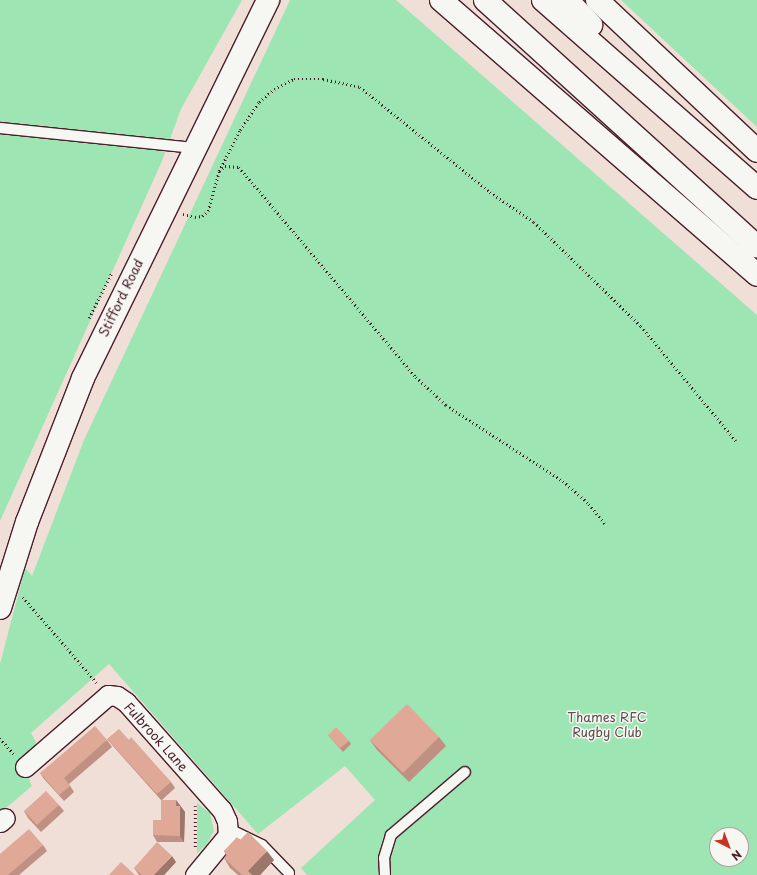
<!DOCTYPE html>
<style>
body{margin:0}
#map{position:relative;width:757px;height:875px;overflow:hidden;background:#efdfd7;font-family:"Playpen Sans",sans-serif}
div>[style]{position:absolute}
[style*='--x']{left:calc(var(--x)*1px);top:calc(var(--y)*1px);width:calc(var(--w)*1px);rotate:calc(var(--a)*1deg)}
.green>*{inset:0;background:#9de5b2}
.path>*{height:2.5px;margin-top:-1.25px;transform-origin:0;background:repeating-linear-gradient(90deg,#4a1f2b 0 1px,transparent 0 4px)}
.roads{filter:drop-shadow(1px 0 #4a1f2b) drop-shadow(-1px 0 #4a1f2b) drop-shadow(0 1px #4a1f2b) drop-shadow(0 -1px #4a1f2b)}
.lane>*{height:10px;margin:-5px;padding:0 5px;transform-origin:5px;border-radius:5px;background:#f6f6f2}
.street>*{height:19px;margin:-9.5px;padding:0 9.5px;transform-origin:9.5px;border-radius:9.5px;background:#f6f6f2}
.secondary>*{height:22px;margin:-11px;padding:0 11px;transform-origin:11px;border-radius:11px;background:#f6f6f2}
.highway>*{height:22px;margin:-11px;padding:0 11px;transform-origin:11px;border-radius:11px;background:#f6f6f2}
.wall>*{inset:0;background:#c09082}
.shaded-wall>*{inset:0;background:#9c766a}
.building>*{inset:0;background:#dfa897}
span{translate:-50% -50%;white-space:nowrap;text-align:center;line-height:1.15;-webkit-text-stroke:3px #f6f6f2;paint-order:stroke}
.street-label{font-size:13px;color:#4a1f2b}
.park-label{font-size:13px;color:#5f504d}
.north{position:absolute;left:709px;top:827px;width:40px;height:40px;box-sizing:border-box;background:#f6f6f2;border:1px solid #b1a0a2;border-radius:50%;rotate:138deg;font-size:11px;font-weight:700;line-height:16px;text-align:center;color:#4a1f2b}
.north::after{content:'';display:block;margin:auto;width:14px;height:18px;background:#c8321e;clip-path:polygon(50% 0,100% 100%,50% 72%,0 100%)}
</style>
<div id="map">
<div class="green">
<div style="clip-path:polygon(0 0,242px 0,181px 109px,162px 161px,0 521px)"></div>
<div style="clip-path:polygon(evenodd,290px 0,396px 0,757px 315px,757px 875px,307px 875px,301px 868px,375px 800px,345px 766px,258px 834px,109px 664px,31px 733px,36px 742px,33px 752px,22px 763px,32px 786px,0 813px,0 664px,25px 568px,32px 576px,84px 440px,290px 0,717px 835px,741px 835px,741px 859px,717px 859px,717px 835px)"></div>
<div style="clip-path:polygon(621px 0,757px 0,757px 127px)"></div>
<div style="clip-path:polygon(197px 803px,210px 813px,214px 831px,207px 844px,197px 853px)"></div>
</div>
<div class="path">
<div style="--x:219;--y:171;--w:46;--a:-62.9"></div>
<div style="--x:240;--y:130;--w:34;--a:-56"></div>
<div style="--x:259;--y:102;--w:20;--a:-41"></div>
<div style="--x:274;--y:89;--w:22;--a:-27"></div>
<div style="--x:294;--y:79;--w:29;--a:0"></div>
<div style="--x:323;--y:79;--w:38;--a:12"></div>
<div style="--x:360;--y:87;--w:167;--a:38.9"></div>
<div style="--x:490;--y:192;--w:53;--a:34.3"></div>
<div style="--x:534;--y:222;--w:149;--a:44.2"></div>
<div style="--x:641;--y:326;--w:149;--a:50.4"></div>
<div style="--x:183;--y:214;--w:12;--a:14"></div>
<div style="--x:195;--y:217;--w:7;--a:-8"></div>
<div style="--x:202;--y:216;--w:8;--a:-40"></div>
<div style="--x:208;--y:211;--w:41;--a:-74.6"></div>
<div style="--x:219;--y:171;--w:8;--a:-40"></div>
<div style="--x:225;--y:166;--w:14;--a:4"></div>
<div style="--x:239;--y:167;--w:275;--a:49.9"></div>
<div style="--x:416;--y:377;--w:41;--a:43"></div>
<div style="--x:446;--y:405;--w:140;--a:33"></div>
<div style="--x:563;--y:481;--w:35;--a:41"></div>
<div style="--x:589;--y:504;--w:26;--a:51"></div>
<div style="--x:89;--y:318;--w:51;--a:-63.4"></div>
<div style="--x:23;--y:597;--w:113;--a:49.3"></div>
<div style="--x:0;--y:738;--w:21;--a:49"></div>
<div style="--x:195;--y:847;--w:41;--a:-90"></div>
</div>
<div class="roads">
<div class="lane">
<div style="--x:0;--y:128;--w:195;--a:5.9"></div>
<div style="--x:227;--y:828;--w:39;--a:26"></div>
<div style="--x:262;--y:845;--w:39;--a:46"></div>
<div style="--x:385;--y:875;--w:17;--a:-93"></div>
<div style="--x:384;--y:858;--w:24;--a:-73"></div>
<div style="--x:391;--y:835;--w:97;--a:-40.4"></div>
</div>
<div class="street">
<div style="--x:25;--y:767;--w:110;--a:-40.9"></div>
<div style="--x:108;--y:695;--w:9;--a:6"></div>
<div style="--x:117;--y:696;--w:11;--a:34"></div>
<div style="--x:126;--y:702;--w:144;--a:48.4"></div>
<div style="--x:222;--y:810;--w:12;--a:66"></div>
<div style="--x:227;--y:821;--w:14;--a:86"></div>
<div style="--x:228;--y:835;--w:52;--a:129.5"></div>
<div style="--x:0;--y:822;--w:6;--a:-39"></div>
</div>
<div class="secondary">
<div style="--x:0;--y:608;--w:90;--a:-72.6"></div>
<div style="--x:27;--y:522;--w:155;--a:-68.7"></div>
<div style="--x:83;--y:378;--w:421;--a:-63.9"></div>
</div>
<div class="highway">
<div style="--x:441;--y:0;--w:419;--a:41"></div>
<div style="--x:485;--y:0;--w:367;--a:42.2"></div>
<div style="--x:543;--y:0;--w:285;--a:41.3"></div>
<div style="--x:567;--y:0;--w:35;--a:46"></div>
<div style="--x:597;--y:0;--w:220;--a:43.3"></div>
</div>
</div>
<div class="wall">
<div style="clip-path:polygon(328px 735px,349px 741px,351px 744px,343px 752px)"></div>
<div style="clip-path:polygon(439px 737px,446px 746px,409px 782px,377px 750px,370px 740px)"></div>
<div style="clip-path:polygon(107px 739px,129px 740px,171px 782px,175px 788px,162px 800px,176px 800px,185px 812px,184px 842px,157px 842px,153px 835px,161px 820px,161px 800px,112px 745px)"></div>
<div style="clip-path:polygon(107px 740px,112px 747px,69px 784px,74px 792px,64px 801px,44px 779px,40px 773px)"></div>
<div style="clip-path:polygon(59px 805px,64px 811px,41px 832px,28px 818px,24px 811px)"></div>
<div style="clip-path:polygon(240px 840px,274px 860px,260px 875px,238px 875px,230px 868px,224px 858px,226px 855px,224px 851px)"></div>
<div style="clip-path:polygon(43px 845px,47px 851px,19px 875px,0 875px)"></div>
<div style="clip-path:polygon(176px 862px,164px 875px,139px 875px,134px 868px)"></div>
</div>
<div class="shaded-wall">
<div style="clip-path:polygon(176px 800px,185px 812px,184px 842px,180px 836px)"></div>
<div style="clip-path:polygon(267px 851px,274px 860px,260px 875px,251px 875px,248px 871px)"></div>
<div style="clip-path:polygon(172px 856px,176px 862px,164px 875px,154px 875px)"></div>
</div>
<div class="building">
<div style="clip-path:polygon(407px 704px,439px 737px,403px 773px,370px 740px)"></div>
<div style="clip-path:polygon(95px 726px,107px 740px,64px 778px,70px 786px,59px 795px,40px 773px)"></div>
<div style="clip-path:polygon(336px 727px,349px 741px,340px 748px,328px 735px)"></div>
<div style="clip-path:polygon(119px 729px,129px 740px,131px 737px,171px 782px,157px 794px,107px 739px)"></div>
<div style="clip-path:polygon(46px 791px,59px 805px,37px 825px,24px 811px)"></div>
<div style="clip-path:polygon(161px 800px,176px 800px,176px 806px,180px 806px,180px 836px,153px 835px,153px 820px,161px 820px)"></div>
<div style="clip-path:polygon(29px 829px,43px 845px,8px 875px,0 875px,0 854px)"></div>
<div style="clip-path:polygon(248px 832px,267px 851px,248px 871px,252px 875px,241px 875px,242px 875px,224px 858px,227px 855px,224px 851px,237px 837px,240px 840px)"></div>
<div style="clip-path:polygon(157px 842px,172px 856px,154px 875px,142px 875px,134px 868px)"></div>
<div style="clip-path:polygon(121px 862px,135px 875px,109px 875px)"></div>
</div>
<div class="street-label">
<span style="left:121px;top:298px;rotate:-64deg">Stifford Road</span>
<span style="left:156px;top:737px;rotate:48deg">Fulbrook Lane</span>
</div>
<div class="park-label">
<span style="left:607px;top:725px">Thames RFC<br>Rugby Club</span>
</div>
<div class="north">N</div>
</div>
